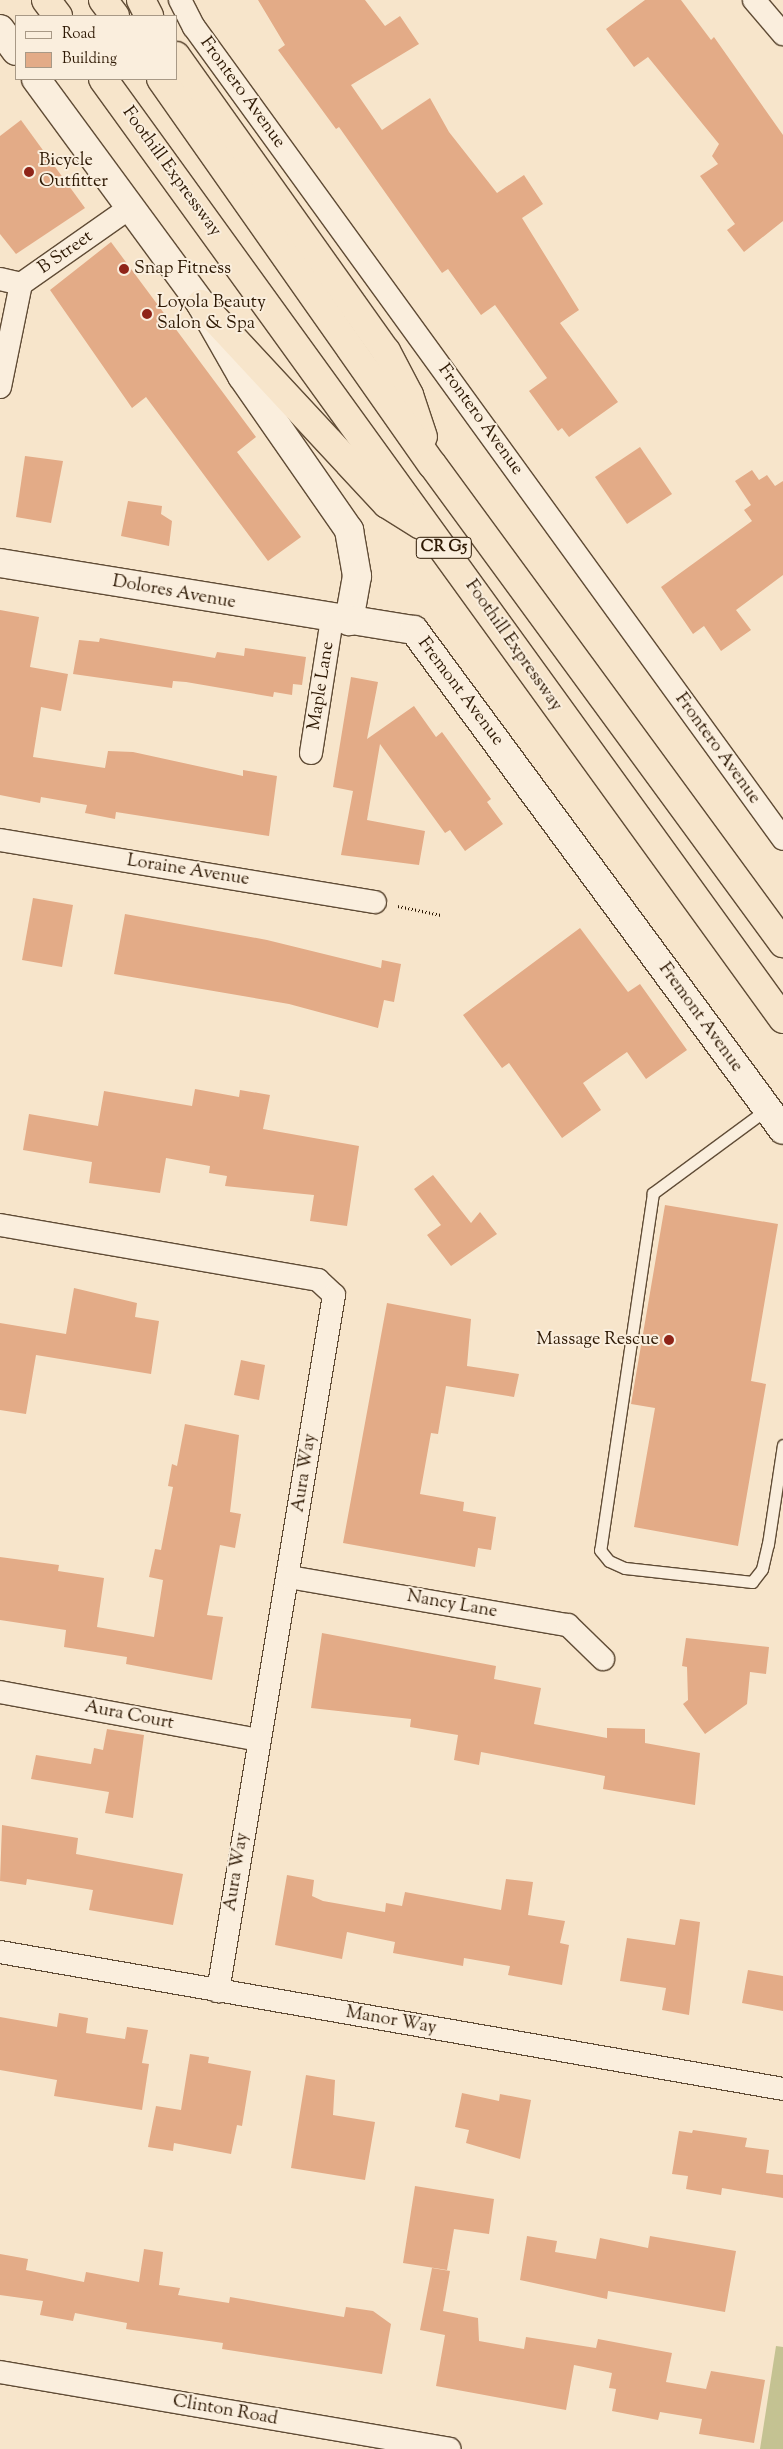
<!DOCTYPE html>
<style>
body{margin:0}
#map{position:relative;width:783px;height:2449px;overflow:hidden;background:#f7e5cb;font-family:"Sorts Mill Goudy",serif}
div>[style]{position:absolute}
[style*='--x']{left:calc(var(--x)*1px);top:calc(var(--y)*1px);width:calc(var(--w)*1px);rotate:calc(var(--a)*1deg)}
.green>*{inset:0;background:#c4c292}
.building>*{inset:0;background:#e3ab87}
.path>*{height:3px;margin-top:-1.5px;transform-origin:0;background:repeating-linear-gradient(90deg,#2e1904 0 1px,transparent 0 3.5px)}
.roads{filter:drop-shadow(1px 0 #604c36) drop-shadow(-1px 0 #604c36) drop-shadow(0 1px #604c36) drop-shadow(0 -1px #604c36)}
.lane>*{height:11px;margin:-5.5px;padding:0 5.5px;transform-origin:5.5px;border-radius:5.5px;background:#faeedd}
.street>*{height:22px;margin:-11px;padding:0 11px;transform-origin:11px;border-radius:11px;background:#faeedd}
.secondary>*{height:28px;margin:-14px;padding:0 14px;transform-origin:14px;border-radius:14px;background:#faeedd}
.highway>*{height:28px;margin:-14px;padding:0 14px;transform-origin:14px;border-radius:14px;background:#f7e5cb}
.dots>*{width:14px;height:14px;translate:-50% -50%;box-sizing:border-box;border:2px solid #faeedd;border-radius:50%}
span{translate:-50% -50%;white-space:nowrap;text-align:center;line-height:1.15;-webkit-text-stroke:4px #faeedd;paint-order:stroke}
.shield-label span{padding:1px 4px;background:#faeedd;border:1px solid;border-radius:4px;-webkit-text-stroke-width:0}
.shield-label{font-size:16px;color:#2e1904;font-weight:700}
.street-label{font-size:18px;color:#2e1904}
.poi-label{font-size:18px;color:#2e1904}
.left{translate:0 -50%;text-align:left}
.right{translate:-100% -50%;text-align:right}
.legend{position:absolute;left:15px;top:15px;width:162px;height:65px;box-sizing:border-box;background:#faeedd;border:1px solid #a89986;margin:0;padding:6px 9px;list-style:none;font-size:15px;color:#2e1904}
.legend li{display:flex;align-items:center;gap:10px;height:25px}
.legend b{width:25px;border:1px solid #a89986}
</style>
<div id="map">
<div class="green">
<div style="clip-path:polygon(776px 2346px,783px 2347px,783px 2449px,760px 2449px)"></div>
</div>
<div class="building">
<div style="clip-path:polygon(258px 0,365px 0,385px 26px,400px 16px,419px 44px,351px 85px,382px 130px,430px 98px,449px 132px,497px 193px,524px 175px,543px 204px,522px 218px,579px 310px,560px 323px,618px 402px,569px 437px,562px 428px,558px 431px,529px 391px,547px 378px,495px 305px,481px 315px,448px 269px,442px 273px,339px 127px,336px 129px,278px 50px,285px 45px)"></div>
<div style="clip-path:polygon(645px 0,681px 0,711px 40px,714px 37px,783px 135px,783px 221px,744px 252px,727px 230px,735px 224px,700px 176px,718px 164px,712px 156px,719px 144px,648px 57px,634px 67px,606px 29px)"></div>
<div style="clip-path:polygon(21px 120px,85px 208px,16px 254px,0 234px,0 136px)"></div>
<div style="clip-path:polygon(111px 242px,256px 437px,237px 452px,301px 537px,268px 561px,146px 397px,132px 408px,50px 290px)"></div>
<div style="clip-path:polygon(640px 447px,672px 494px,627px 524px,595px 477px)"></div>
<div style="clip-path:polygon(25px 456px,63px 461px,51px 523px,16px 517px)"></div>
<div style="clip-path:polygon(752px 470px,759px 480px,767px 475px,775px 486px,783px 481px,783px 575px,736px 610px,751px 630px,721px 651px,704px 626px,693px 634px,661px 587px,752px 521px,744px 510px,751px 505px,735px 481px)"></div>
<div style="clip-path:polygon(128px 501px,162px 506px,161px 514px,172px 521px,169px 546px,121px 536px)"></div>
<div style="clip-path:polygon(0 610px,39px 617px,30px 667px,68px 674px,61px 711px,41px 707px,33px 757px,105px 768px,108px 751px,133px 752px,243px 776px,243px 770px,277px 776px,269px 836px,116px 812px,115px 819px,85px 813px,87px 805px,41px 797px,40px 803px,0 795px)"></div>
<div style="clip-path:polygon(100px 638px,215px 658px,217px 652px,244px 656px,245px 648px,306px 657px,302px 685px,293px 684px,292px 695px,274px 692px,273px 697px,186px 682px,173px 681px,172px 688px,73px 674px,79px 640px,99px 642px)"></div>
<div style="clip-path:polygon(351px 677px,378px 682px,367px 739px,414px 706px,436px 737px,442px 732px,491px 799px,487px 802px,503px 824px,465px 851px,450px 830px,445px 833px,380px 744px,367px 820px,425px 831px,419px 865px,341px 855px,353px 791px,333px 787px)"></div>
<div style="clip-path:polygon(33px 898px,73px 905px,62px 967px,22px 960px)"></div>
<div style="clip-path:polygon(125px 914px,267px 940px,381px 968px,382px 960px,401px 964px,394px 1002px,384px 1000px,378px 1028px,289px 1004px,114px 974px)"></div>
<div style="clip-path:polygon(580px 928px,628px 992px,640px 984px,687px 1050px,646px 1079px,627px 1052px,583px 1083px,601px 1110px,562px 1138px,509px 1063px,502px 1068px,463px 1015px)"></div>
<div style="clip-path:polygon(195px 1089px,239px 1097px,240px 1090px,270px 1095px,263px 1129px,359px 1146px,347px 1226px,310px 1221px,314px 1195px,225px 1186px,227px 1176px,209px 1173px,210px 1166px,166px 1158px,160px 1193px,89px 1183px,92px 1162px,23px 1150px,29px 1114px,98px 1126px,104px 1091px,192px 1106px)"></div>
<div style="clip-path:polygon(433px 1175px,471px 1223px,480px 1212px,497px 1234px,451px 1266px,427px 1235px,441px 1225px,414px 1189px)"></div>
<div style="clip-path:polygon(665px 1205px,778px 1224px,751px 1381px,766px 1384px,738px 1546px,634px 1527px,655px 1408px,631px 1404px)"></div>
<div style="clip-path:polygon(74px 1288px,137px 1303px,135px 1317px,159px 1321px,151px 1374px,36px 1355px,26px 1414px,0 1410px,0 1323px,66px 1334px)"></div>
<div style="clip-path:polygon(387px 1303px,471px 1319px,467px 1366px,519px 1374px,514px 1397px,446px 1386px,438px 1434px,431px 1433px,420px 1494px,464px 1502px,463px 1511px,496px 1517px,491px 1550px,478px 1548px,475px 1567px,343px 1543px)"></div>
<div style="clip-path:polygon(241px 1360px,265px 1365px,259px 1400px,234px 1395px)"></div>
<div style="clip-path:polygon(185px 1424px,239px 1435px,230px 1512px,241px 1514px,235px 1548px,220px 1545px,207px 1615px,223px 1617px,212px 1680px,126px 1664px,127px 1657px,64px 1647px,66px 1630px,0 1620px,0 1557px,59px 1565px,58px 1571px,104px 1578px,97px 1627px,154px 1637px,163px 1580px,149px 1577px,155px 1549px,161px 1550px,173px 1487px,168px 1486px,172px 1464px,177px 1466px)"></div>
<div style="clip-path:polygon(322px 1633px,496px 1666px,494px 1679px,541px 1688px,534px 1724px,607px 1738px,607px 1728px,645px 1729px,645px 1743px,700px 1753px,695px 1805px,603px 1789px,605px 1776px,481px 1752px,479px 1765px,454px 1760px,458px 1735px,410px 1727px,411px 1719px,311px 1708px)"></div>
<div style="clip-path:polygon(686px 1638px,769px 1647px,766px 1674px,750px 1672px,747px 1704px,705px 1734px,683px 1704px,688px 1700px,687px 1667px,682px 1666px)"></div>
<div style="clip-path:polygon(107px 1729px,144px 1735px,133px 1818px,105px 1813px,109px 1792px,31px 1779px,36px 1755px,91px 1764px,94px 1748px,103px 1750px)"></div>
<div style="clip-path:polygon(2px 1825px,78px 1838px,76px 1854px,183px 1874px,173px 1925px,89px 1910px,93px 1890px,27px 1879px,26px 1885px,0 1881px)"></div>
<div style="clip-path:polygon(287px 1875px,314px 1880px,312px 1896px,323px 1901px,385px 1912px,386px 1903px,402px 1906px,405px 1892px,501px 1910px,506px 1879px,533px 1882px,528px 1915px,565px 1921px,560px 1943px,569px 1945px,562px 1985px,508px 1975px,510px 1966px,464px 1958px,463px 1966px,393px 1953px,395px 1942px,347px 1932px,342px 1959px,275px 1945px)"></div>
<div style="clip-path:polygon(680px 1919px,700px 1922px,689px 2015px,662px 2010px,666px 1988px,620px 1981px,627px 1938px,675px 1945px)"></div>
<div style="clip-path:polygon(748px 1970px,783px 1976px,783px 2011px,742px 2003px)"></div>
<div style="clip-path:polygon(59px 2013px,88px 2018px,86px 2033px,125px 2039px,127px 2027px,148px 2030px,142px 2063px,149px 2064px,142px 2110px,54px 2096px,57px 2080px,0 2070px,0 2017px,57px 2027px)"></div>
<div style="clip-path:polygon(190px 2054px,209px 2057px,208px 2063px,251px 2071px,242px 2126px,237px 2125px,231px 2154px,174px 2143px,173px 2151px,148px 2147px,156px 2106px,181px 2110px)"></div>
<div style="clip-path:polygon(306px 2075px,335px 2080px,333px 2115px,375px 2122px,365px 2180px,291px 2168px)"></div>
<div style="clip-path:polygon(462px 2093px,499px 2101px,500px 2094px,531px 2100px,520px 2159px,466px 2143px,469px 2130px,455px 2127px)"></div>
<div style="clip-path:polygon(693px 2130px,747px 2138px,745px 2147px,769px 2150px,766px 2173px,783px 2175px,783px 2198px,722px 2188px,721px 2195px,686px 2189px,688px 2176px,672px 2174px,679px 2131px,692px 2133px)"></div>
<div style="clip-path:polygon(415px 2186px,494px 2199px,489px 2234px,454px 2229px,447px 2270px,403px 2263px)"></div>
<div style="clip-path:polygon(527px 2236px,557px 2241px,555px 2252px,596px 2259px,600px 2238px,648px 2248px,650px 2236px,736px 2251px,725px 2312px,608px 2291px,607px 2299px,520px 2280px)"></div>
<div style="clip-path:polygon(144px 2249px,163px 2252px,159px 2285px,180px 2288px,178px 2295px,229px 2303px,230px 2297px,344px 2317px,346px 2307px,373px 2311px,391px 2324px,382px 2374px,222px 2349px,223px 2343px,126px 2329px,127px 2323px,75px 2313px,73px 2321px,40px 2315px,43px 2301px,0 2295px,0 2254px,28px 2259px,26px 2270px,84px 2282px,86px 2272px,139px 2282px)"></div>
<div style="clip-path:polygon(432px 2268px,450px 2271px,443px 2311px,478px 2318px,479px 2341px,524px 2349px,526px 2337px,596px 2348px,598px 2339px,672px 2353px,666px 2382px,706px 2389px,711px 2371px,765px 2380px,754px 2443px,699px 2434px,702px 2419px,660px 2412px,658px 2420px,612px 2411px,616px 2389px,609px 2388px,612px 2373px,574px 2365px,566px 2410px,436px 2386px,445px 2335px,420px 2330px)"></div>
</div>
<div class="path">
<div style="--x:398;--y:906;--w:44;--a:11.8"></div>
</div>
<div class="roads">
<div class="lane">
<div style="--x:767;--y:1109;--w:142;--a:143.6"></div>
<div style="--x:653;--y:1193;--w:361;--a:98.4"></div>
<div style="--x:600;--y:1550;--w:14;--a:51"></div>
<div style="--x:609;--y:1561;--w:17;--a:24"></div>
<div style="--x:625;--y:1568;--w:128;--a:6.3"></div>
<div style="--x:752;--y:1582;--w:16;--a:-52"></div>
<div style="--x:762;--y:1569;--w:26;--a:-77"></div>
<div style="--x:768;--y:1544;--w:100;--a:-81.4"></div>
</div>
<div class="street">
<div style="--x:180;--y:0;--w:30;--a:63"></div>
<div style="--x:194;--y:27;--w:1003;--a:54.04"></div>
<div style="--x:754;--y:0;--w:45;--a:49.5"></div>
<div style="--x:0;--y:279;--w:22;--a:13"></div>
<div style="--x:21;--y:284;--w:131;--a:-35"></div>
<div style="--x:0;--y:387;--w:105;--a:-78.5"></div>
<div style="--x:311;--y:753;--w:136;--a:-81.1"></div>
<div style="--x:0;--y:840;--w:380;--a:9.4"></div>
<div style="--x:0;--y:1225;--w:323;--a:9.8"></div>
<div style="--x:318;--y:1280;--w:22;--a:43"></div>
<div style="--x:334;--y:1295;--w:706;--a:99.46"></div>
<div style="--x:289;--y:1577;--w:283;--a:9.8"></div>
<div style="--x:568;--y:1625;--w:49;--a:44.2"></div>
<div style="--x:0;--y:1692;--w:262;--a:10.5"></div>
<div style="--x:0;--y:1952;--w:795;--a:9.92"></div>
<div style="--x:0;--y:2372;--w:456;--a:9.7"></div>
</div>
<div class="secondary">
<div style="--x:0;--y:29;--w:27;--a:54"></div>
<div style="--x:36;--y:79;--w:279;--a:53.7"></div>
<div style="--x:201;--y:304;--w:83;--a:60.3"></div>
<div style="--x:242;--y:376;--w:188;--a:55.2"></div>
<div style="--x:349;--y:530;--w:47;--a:80.1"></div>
<div style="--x:357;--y:576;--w:46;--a:100.1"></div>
<div style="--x:0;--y:563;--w:419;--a:9.2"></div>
<div style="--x:414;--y:630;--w:621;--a:53.57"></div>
</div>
<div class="highway">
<div style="--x:46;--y:0;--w:20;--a:53"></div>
<div style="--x:103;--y:0;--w:20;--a:53"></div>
<div style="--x:141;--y:0;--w:18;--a:63"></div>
<div style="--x:176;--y:56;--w:362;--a:54.6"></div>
<div style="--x:386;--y:351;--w:50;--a:62.4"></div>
<div style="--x:409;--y:395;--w:44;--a:71.6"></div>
<div style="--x:103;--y:79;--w:1160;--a:54.12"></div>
<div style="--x:161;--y:79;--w:471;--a:54.9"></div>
<div style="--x:432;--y:464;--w:594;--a:53.77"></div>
<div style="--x:201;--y:304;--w:273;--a:47.1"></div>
<div style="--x:387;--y:504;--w:40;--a:32"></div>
</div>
</div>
<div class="dots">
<div style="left:29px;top:172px;background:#8f2418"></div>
<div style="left:124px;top:269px;background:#8f2418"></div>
<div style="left:147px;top:314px;background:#8f2418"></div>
<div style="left:669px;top:1340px;background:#8f2418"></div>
</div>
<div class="shield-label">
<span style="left:444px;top:548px">CR G5</span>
</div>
<div class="street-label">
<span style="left:242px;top:93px;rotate:54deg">Frontero Avenue</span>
<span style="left:171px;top:172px;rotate:54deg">Foothill Expressway</span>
<span style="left:66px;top:253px;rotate:-35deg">B Street</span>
<span style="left:480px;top:420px;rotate:54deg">Frontero Avenue</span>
<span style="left:174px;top:593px;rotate:10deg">Dolores Avenue</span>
<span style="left:513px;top:646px;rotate:55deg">Foothill Expressway</span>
<span style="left:322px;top:686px;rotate:-81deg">Maple Lane</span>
<span style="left:460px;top:692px;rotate:53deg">Fremont Avenue</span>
<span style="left:717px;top:749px;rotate:54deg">Frontero Avenue</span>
<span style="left:188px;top:871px;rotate:9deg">Loraine Avenue</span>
<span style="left:700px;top:1018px;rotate:54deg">Fremont Avenue</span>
<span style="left:305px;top:1473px;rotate:-81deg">Aura Way</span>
<span style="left:452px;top:1605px;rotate:10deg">Nancy Lane</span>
<span style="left:129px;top:1716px;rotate:11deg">Aura Court</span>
<span style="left:237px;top:1872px;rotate:-81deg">Aura Way</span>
<span style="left:391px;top:2021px;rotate:10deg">Manor Way</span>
<span style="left:225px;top:2411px;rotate:10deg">Clinton Road</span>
</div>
<div class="poi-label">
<span class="left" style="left:39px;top:172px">Bicycle<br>Outfitter</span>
<span class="left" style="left:134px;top:269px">Snap Fitness</span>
<span class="left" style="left:157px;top:314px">Loyola Beauty<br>Salon &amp; Spa</span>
<span class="right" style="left:659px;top:1340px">Massage Rescue</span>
</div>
<ul class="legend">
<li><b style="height:6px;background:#faeedd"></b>Road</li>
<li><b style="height:14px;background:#e3ab87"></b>Building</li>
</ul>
</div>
